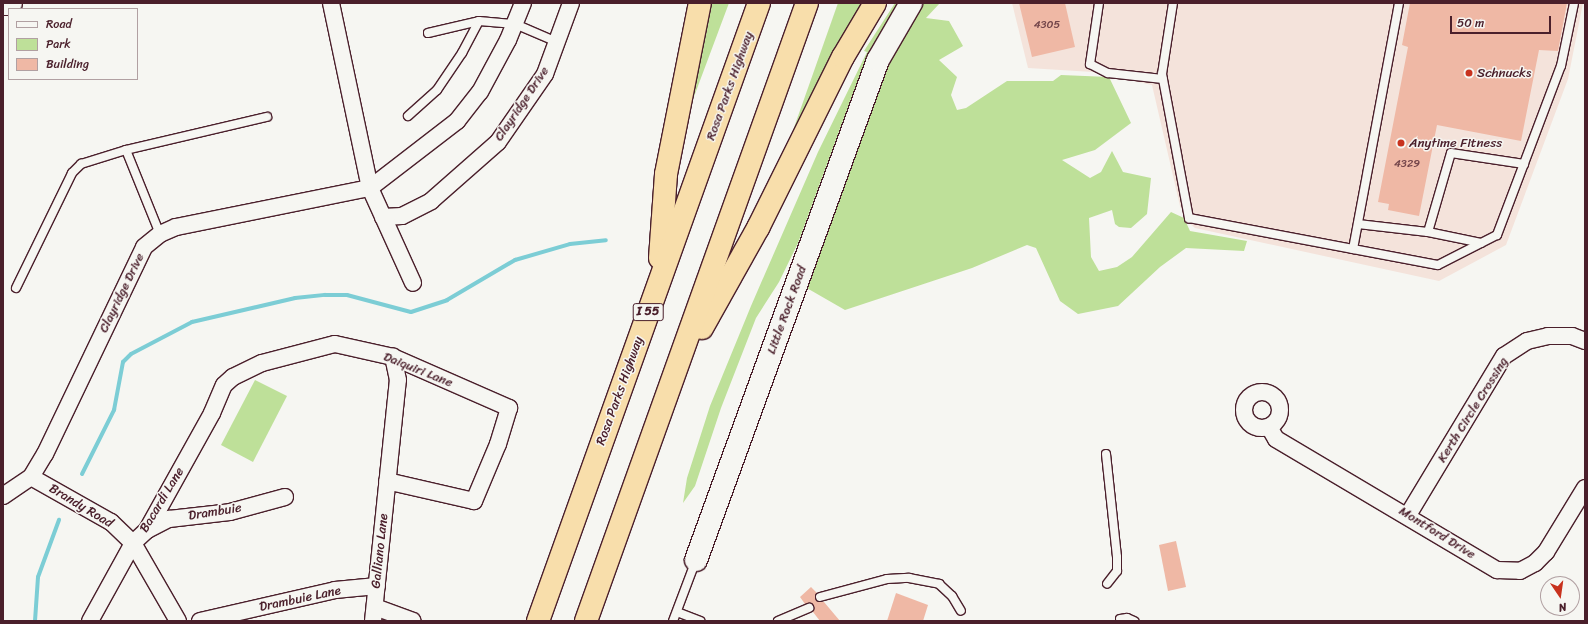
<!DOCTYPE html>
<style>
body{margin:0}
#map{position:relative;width:1588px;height:624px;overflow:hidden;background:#f6f6f2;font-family:Sriracha,sans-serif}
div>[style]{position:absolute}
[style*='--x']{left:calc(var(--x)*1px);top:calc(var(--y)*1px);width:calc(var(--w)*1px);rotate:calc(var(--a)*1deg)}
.built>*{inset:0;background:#f4e3db}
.green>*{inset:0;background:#bee099}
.stream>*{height:4px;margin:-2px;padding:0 2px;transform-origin:2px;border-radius:2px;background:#7ccdd5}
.building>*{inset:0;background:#efb8a5}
.roads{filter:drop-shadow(1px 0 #4a1f2b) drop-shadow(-1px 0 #4a1f2b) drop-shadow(0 1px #4a1f2b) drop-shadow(0 -1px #4a1f2b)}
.lane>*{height:8px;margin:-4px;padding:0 4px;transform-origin:4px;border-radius:4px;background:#f6f6f2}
.street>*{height:16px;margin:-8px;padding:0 8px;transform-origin:8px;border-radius:8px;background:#f6f6f2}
.street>.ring{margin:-8px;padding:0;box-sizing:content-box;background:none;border:16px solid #f6f6f2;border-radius:50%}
.secondary>*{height:22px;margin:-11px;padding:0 11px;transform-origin:11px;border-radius:11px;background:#f6f6f2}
.highway>*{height:22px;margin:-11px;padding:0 11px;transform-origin:11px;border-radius:11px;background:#f8deab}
.dots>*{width:11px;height:11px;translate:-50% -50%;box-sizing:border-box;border:2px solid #f6f6f2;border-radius:50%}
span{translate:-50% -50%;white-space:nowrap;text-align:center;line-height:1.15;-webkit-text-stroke:3px #f6f6f2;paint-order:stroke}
.number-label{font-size:11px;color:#73454a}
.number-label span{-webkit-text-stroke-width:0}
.shield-label span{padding:1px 3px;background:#f6f6f2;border:1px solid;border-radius:3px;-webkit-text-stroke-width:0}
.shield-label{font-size:12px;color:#4a1f2b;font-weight:700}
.poi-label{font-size:13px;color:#4a1f2b}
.left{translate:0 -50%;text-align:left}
.street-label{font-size:13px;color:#4a1f2b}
.frame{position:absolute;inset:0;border:4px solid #4a1f2b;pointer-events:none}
.legend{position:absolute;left:8px;top:8px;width:130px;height:72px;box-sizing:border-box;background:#f6f6f2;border:1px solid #b1a0a2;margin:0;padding:5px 7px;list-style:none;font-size:12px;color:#4a1f2b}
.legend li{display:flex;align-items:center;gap:8px;height:20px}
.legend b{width:20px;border:1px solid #b1a0a2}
.north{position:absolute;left:1540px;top:576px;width:40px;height:40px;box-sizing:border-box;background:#f6f6f2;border:1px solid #b1a0a2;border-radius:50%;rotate:167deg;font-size:11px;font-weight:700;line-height:16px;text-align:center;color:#4a1f2b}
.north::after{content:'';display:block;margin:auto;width:14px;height:18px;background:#c8321e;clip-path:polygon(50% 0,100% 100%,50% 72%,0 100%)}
.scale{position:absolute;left:1450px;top:16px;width:101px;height:18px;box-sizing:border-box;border:2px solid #4a1f2b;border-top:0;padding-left:5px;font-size:12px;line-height:14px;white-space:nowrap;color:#4a1f2b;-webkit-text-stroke:3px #f6f6f2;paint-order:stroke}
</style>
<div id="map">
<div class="built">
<div style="clip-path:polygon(1012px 3px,1583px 3px,1568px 79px,1506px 245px,1439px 281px,1195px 228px,1188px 222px,1180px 206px,1152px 85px,1093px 72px,1028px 68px)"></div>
</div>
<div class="green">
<div style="clip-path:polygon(711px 3px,729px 3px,689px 110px,706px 30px)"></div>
<div style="clip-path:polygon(838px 3px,862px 3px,795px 138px,791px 136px)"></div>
<div style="clip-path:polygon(895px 3px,898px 3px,869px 57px,852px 96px,798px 243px,779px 282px,756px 318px,721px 408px,695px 486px,683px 503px,687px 478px,710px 406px,751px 306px,818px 152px,867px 52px,864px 51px)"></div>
<div style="clip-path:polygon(924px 3px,940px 3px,926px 18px,949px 21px,963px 46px,939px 60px,957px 77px,951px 95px,957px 110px,966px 108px,1007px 81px,1053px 81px,1061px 75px,1109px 77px,1131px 123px,1095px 150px,1062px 160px,1090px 178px,1101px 172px,1112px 151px,1123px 172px,1151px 178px,1147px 214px,1131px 228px,1119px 227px,1115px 224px,1112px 210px,1089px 218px,1091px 257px,1099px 271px,1117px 267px,1132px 257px,1171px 212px,1184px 218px,1190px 231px,1247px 241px,1244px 251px,1186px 248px,1160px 267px,1118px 306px,1078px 314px,1060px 301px,1036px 248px,1027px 245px,972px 268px,845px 310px,805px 287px,896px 45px)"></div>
<div style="clip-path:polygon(255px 380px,287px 396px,253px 462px,221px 445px)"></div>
</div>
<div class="stream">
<div style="--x:82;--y:474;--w:72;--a:-63.4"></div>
<div style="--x:114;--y:410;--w:49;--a:-79.4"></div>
<div style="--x:123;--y:362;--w:11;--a:-45"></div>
<div style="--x:131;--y:354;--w:69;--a:-27.7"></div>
<div style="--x:192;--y:322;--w:106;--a:-13.1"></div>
<div style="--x:295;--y:298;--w:30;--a:-6"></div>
<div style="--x:325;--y:295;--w:22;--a:0"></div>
<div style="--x:347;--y:295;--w:66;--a:14.9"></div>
<div style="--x:411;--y:312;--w:38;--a:-18"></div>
<div style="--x:447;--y:300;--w:79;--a:-30.5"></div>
<div style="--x:515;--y:260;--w:57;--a:-16.2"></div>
<div style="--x:570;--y:244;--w:36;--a:-6"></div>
<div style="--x:35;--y:621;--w:44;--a:-86.1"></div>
<div style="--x:38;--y:577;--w:61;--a:-69.8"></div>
</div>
<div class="building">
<div style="clip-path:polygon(1019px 3px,1065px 3px,1075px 47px,1032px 57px)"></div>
<div style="clip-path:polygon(1410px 3px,1567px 3px,1558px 51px,1539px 50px,1521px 141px,1437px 125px,1419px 216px,1388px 210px,1389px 204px,1378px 202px,1408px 47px,1402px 45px)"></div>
<div style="clip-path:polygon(1176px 541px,1186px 587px,1168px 591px,1159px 545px)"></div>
<div style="clip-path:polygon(811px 587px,817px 593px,816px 601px,824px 602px,840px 621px,820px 621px,813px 612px,813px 604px,805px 604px,800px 597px)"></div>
<div style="clip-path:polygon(896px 593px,928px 605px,923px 621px,887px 621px)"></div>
</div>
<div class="roads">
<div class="lane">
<div style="--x:1099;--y:3;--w:62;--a:98.4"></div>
<div style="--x:1090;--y:64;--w:20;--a:27"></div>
<div style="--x:1108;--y:73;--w:55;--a:6.2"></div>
<div style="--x:1173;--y:3;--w:72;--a:98.8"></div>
<div style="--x:1162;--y:74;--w:147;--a:79.4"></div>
<div style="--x:1189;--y:218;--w:253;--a:10.7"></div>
<div style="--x:1438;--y:265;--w:66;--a:-27"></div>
<div style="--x:1497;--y:235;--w:181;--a:-69.3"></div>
<div style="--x:1561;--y:66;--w:64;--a:-78.3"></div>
<div style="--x:428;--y:33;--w:52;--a:-13.2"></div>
<div style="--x:479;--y:21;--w:36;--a:5"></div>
<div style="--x:515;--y:24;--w:46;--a:23.2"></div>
<div style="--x:408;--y:116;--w:39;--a:-42"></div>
<div style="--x:437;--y:90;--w:45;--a:-56"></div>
<div style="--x:462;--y:53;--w:36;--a:-62"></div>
<div style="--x:126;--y:150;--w:145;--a:-13.2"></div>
<div style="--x:1358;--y:224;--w:70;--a:6.5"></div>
<div style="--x:1428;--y:232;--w:82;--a:-73.8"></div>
<div style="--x:1451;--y:153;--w:74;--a:8.6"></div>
<div style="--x:1428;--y:232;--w:54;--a:11.7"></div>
<div style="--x:1353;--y:249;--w:250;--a:-79.4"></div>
<div style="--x:16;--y:288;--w:128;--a:-64"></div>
<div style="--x:72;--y:173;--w:13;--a:-45"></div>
<div style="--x:81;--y:164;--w:47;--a:-17.3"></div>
<div style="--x:126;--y:150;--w:91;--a:68"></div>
<div style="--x:1106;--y:454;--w:104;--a:83.9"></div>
<div style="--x:1117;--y:557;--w:14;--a:90"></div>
<div style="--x:1117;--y:571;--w:16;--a:128"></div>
<div style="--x:820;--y:597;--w:69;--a:-15"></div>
<div style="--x:887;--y:579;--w:22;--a:-3"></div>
<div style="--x:909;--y:578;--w:31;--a:11"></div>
<div style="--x:939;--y:584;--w:18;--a:43"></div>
<div style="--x:952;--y:596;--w:17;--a:59"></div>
<div style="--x:677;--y:612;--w:25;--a:21"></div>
<div style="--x:1120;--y:619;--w:7;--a:-8"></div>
<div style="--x:1127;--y:618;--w:8;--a:23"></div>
<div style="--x:673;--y:621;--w:65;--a:-69.3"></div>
<div style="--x:778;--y:621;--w:34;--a:-23"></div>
</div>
<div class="street">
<div style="--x:331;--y:3;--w:189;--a:78.1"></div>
<div style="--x:370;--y:188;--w:104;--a:65.6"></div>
<div style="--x:383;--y:217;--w:19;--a:-3"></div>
<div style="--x:402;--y:216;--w:33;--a:-27"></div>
<div style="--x:431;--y:201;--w:89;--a:-41.4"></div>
<div style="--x:498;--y:142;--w:83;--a:-55.3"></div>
<div style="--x:545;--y:74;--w:76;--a:-69.9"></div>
<div class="ring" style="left:1244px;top:392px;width:20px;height:20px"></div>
<div style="--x:1269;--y:427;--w:14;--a:60"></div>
<div style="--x:1276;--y:439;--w:257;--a:30.7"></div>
<div style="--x:1497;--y:570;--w:23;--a:2"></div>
<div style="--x:1520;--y:571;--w:17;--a:-28"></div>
<div style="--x:1535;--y:563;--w:16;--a:-45"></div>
<div style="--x:1546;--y:552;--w:75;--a:-58.6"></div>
<div style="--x:31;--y:477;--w:92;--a:29.4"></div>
<div style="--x:111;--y:522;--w:30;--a:44"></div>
<div style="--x:133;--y:543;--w:90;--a:60"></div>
<div style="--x:3;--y:496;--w:34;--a:-34"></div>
<div style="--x:31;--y:477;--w:27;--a:-59"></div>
<div style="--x:45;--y:454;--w:229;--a:-64.4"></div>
<div style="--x:144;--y:247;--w:21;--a:-39"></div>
<div style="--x:160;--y:234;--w:17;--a:-24"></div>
<div style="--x:176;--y:227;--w:198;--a:-11.4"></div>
<div style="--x:370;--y:188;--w:110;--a:-37.6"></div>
<div style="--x:457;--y:121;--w:37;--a:-52"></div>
<div style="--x:480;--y:92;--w:59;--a:-61.7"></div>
<div style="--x:508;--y:40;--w:40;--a:-68"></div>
<div style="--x:1408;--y:515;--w:186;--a:-58.9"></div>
<div style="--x:1504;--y:356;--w:27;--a:-33"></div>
<div style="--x:1527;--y:341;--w:22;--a:-13"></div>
<div style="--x:1548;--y:336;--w:24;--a:0"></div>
<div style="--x:1572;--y:336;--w:14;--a:21"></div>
<div style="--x:147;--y:530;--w:25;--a:-27"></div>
<div style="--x:169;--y:519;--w:61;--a:-6.5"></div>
<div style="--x:230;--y:512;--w:57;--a:-15.3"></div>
<div style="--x:375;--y:607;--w:40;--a:20.2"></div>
<div style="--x:90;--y:621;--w:89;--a:-61.1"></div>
<div style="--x:133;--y:543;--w:19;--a:-43"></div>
<div style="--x:147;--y:530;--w:134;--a:-60.9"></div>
<div style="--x:212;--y:413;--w:30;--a:-67"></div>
<div style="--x:224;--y:385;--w:12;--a:-42"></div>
<div style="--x:233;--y:377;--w:32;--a:-26"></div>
<div style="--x:262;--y:363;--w:75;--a:-14.6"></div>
<div style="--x:335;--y:344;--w:59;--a:12.6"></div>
<div style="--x:393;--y:357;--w:127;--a:23.7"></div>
<div style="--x:509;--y:408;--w:38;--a:107"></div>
<div style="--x:498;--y:444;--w:62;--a:112.8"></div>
<div style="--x:474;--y:501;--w:89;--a:-167.1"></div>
<div style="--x:200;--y:621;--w:139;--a:-12.9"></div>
<div style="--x:335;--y:590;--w:42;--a:-5.4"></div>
<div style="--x:373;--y:621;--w:242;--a:-84.1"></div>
<div style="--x:398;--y:380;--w:24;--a:-102"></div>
</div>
<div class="secondary">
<div style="--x:3;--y:4;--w:8;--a:-7"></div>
<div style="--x:696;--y:560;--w:532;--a:-70"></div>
<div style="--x:878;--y:60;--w:66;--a:-59.9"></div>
</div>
<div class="highway">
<div style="--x:660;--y:258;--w:84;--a:-85.9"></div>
<div style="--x:666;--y:174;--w:174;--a:-78.8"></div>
<div style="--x:702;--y:328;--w:115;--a:-60.8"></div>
<div style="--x:758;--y:228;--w:191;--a:-63.6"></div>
<div style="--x:843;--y:57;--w:63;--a:-59.3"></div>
<div style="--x:538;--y:621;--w:656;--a:-70.32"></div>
<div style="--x:586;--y:621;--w:656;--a:-70.32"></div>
</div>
</div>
<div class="dots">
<div style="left:1469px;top:73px;background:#c8321e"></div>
<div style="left:1401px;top:143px;background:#c8321e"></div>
</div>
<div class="number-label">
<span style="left:1047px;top:25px">4305</span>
<span style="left:1407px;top:164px">4329</span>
</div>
<div class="shield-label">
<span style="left:648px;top:312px">I 55</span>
</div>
<div class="poi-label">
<span class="left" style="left:1477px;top:73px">Schnucks</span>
<span class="left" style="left:1409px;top:143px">Anytime Fitness</span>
</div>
<div class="street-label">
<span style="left:730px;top:86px;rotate:-70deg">Rosa Parks Highway</span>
<span style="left:522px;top:104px;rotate:-56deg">Clayridge Drive</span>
<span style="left:122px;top:293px;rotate:-64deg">Clayridge Drive</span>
<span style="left:787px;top:310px;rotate:-70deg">Little Rock Road</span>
<span style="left:418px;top:370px;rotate:22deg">Daiquiri Lane</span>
<span style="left:620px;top:391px;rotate:-70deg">Rosa Parks Highway</span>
<span style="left:1473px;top:410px;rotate:-58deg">Kerth Circle Crossing</span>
<span style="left:162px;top:500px;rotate:-59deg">Bacardi Lane</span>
<span style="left:81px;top:506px;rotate:31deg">Brandy Road</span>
<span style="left:215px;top:512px;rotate:-9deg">Drambuie</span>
<span style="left:1437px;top:533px;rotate:32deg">Montford Drive</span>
<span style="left:380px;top:551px;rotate:-84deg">Galliano Lane</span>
<span style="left:300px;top:599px;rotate:-12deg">Drambuie Lane</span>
</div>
<div class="frame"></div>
<ul class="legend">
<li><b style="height:5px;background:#f6f6f2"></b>Road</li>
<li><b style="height:11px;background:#bee099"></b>Park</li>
<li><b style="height:11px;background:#efb8a5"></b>Building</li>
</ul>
<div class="north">N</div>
<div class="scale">50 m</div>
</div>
